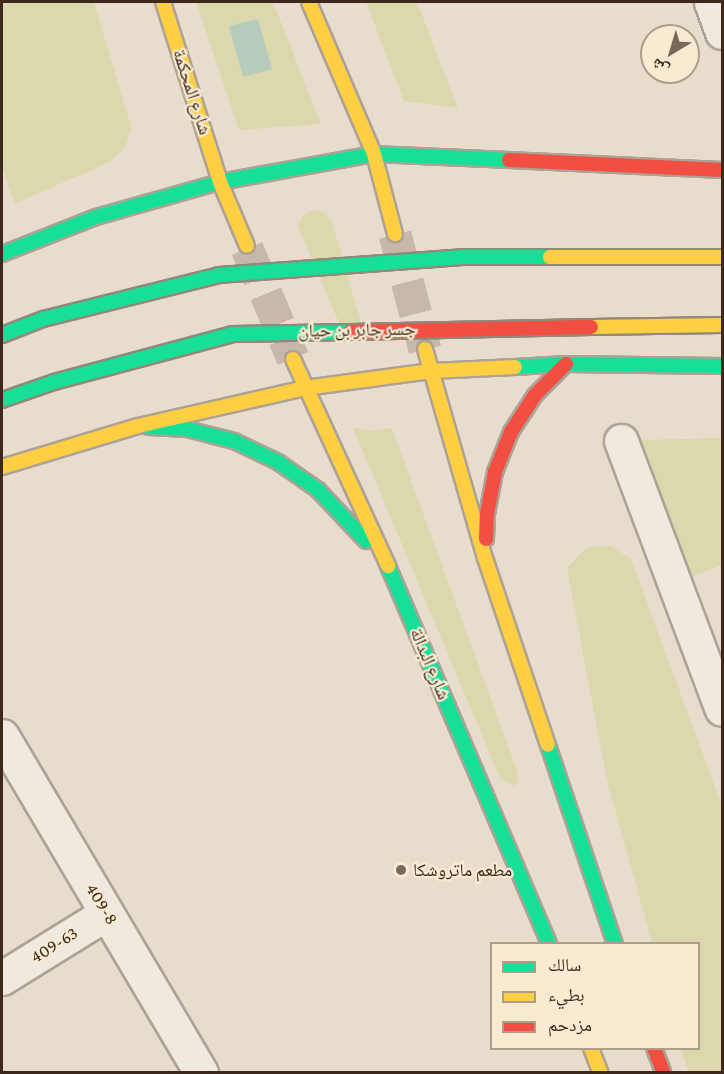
<!DOCTYPE html>
<meta charset="utf-8">
<style>
body{margin:0}
#map{position:relative;width:724px;height:1074px;overflow:hidden;background:#e8ddcc;font-family:"Crimson Pro","Noto Naskh Arabic",serif}
div>[style]{position:absolute}
[style*='--x']{left:calc(var(--x)*1px);top:calc(var(--y)*1px);width:calc(var(--w)*1px);rotate:calc(var(--a)*1deg)}
.green>*{inset:0;background:#dbd8ad}
.water>*{inset:0;background:#b8ccbe}
.secondary-tunnel>*{height:33px;margin-top:-16.5px;transform-origin:0;background:repeating-linear-gradient(90deg,#c6b9a9 0 33px,transparent 0 49px)}
.roads{filter:drop-shadow(2px 0 #ada296) drop-shadow(-2px 0 #ada296) drop-shadow(0 2px #ada296) drop-shadow(0 -2px #ada296)}
.street>*{height:33px;margin:-16.5px;padding:0 16.5px;transform-origin:16.5px;border-radius:16.5px;background:#efe9e0}
.fast>*{height:14px;margin:-7px;padding:0 7px;transform-origin:7px;border-radius:7px;background:#16e098}
.slow>*{height:14px;margin:-7px;padding:0 7px;transform-origin:7px;border-radius:7px;background:#ffcf43}
.jam>*{height:14px;margin:-7px;padding:0 7px;transform-origin:7px;border-radius:7px;background:#f24e42}
.bridges{filter:drop-shadow(2px 0 #92887c) drop-shadow(-2px 0 #92887c) drop-shadow(0 2px #92887c) drop-shadow(0 -2px #92887c)}
.fast-bridge>*{height:14px;margin:-7px;padding:0 7px;transform-origin:7px;border-radius:7px;background:#16e098}
.slow-bridge>*{height:14px;margin:-7px;padding:0 7px;transform-origin:7px;border-radius:7px;background:#ffcf43}
.jam-bridge>*{height:14px;margin:-7px;padding:0 7px;transform-origin:7px;border-radius:7px;background:#f24e42}
.dots>*{width:16px;height:16px;translate:-50% -50%;box-sizing:border-box;border:3px solid #f9ead2;border-radius:50%}
span{translate:-50% -50%;white-space:nowrap;text-align:center;line-height:1.15;-webkit-text-stroke:4.5px #f9ead2;paint-order:stroke}
.street-label{font-size:18px;color:#3d291c}
.poi-label{font-size:18px;color:#3d291c}
.left{translate:0 -50%;text-align:left}
.frame{position:absolute;inset:0;border:3px solid #3d291c;pointer-events:none}
.legend{position:absolute;left:490px;top:942px;width:210px;height:108px;box-sizing:border-box;background:#f9ead2;border:2px solid #ae9d89;margin:0;padding:8px 10px;list-style:none;font-size:18px;color:#3d291c}
.legend li{display:flex;align-items:center;gap:12px;height:30px}
.legend b{width:30px;border:2px solid #ae9d89}
.north{position:absolute;left:640px;top:24px;width:60px;height:60px;box-sizing:border-box;background:#f9ead2;border:2px solid #ae9d89;border-radius:50%;rotate:218deg;font-size:16px;font-weight:700;line-height:24px;text-align:center;color:#3d291c}
.north::after{content:'';display:block;margin:auto;width:21px;height:27px;background:#79685a;clip-path:polygon(50% 0,100% 100%,50% 72%,0 100%)}
</style>
<div id="map">
<div class="green">
<div style="clip-path:polygon(2px 2px,94px 2px,131px 127px,125px 147px,110px 162px,14px 204px,2px 165px)"></div>
<div style="clip-path:polygon(196px 2px,273px 2px,321px 124px,239px 130px)"></div>
<div style="clip-path:polygon(366px 2px,417px 2px,458px 108px,404px 101px)"></div>
<div style="clip-path:polygon(313px 210px,324px 212px,332px 221px,363px 331px,344px 335px,298px 226px,303px 216px)"></div>
<div style="clip-path:polygon(392px 428px,517px 771px,518px 781px,514px 786px,500px 778px,353px 428px,373px 431px)"></div>
<div style="clip-path:polygon(722px 438px,722px 565px,688px 578px,641px 440px)"></div>
<div style="clip-path:polygon(611px 546px,631px 559px,722px 806px,722px 1072px,689px 1072px,681px 1049px,698px 1048px,698px 944px,652px 943px,606px 777px,567px 568px,587px 547px)"></div>
</div>
<div class="water">
<div style="clip-path:polygon(258px 19px,272px 69px,243px 77px,229px 26px)"></div>
</div>
<div class="secondary-tunnel">
<div style="--x:395;--y:234;--w:119;--a:75.4"></div>
<div style="--x:247;--y:248;--w:119;--a:67.3"></div>
</div>
<div class="roads">
<div class="street">
<div style="--x:711;--y:2;--w:32;--a:70"></div>
<div style="--x:621;--y:441;--w:286;--a:69.4"></div>
<div style="--x:2;--y:736;--w:391;--a:59.4"></div>
<div style="--x:2;--y:978;--w:123;--a:-31.8"></div>
</div>
<div class="fast">
<div style="--x:2;--y:254;--w:101;--a:-21.5"></div>
<div style="--x:96;--y:217;--w:129;--a:-15.8"></div>
<div style="--x:220;--y:182;--w:157;--a:-10.3"></div>
<div style="--x:374;--y:154;--w:135;--a:2.5"></div>
<div style="--x:515;--y:367;--w:51;--a:-3.4"></div>
<div style="--x:566;--y:364;--w:156;--a:0.7"></div>
<div style="--x:149;--y:427;--w:38;--a:3"></div>
<div style="--x:187;--y:429;--w:49;--a:14.3"></div>
<div style="--x:234;--y:441;--w:49;--a:25.5"></div>
<div style="--x:278;--y:462;--w:49;--a:35"></div>
<div style="--x:318;--y:490;--w:70;--a:46.7"></div>
<div style="--x:388;--y:566;--w:411;--a:66.9"></div>
<div style="--x:548;--y:745;--w:210;--a:71.4"></div>
</div>
<div class="slow">
<div style="--x:163;--y:2;--w:189;--a:72.4"></div>
<div style="--x:220;--y:182;--w:69;--a:67.1"></div>
<div style="--x:309;--y:2;--w:165;--a:66.8"></div>
<div style="--x:374;--y:154;--w:83;--a:75.3"></div>
<div style="--x:425;--y:349;--w:217;--a:74"></div>
<div style="--x:485;--y:558;--w:197;--a:71.4"></div>
<div style="--x:293;--y:359;--w:228;--a:65.3"></div>
<div style="--x:2;--y:467;--w:142;--a:-16.8"></div>
<div style="--x:138;--y:426;--w:171;--a:-12.8"></div>
<div style="--x:305;--y:388;--w:127;--a:-7.7"></div>
<div style="--x:431;--y:371;--w:84;--a:-2.7"></div>
<div style="--x:591;--y:1048;--w:26;--a:69"></div>
</div>
<div class="jam">
<div style="--x:509;--y:160;--w:213;--a:2.7"></div>
<div style="--x:486;--y:539;--w:25;--a:-88"></div>
<div style="--x:487;--y:514;--w:43;--a:-79.2"></div>
<div style="--x:495;--y:472;--w:43;--a:-68.2"></div>
<div style="--x:511;--y:432;--w:44;--a:-57"></div>
<div style="--x:535;--y:395;--w:44;--a:-45"></div>
<div style="--x:654;--y:1048;--w:26;--a:69"></div>
</div>
</div>
<div class="bridges">
<div class="fast-bridge">
<div style="--x:2;--y:335;--w:44;--a:-21.3"></div>
<div style="--x:43;--y:319;--w:181;--a:-14"></div>
<div style="--x:219;--y:275;--w:244;--a:-4.2"></div>
<div style="--x:462;--y:257;--w:88;--a:0"></div>
<div style="--x:2;--y:400;--w:55;--a:-19.1"></div>
<div style="--x:54;--y:382;--w:185;--a:-15"></div>
<div style="--x:233;--y:334;--w:117;--a:-1"></div>
</div>
<div class="slow-bridge">
<div style="--x:550;--y:257;--w:172;--a:0"></div>
<div style="--x:591;--y:327;--w:131;--a:-0.9"></div>
</div>
<div class="jam-bridge">
<div style="--x:350;--y:332;--w:241;--a:-1.2"></div>
</div>
</div>
<div class="dots">
<div style="left:401px;top:870px;background:#79685a"></div>
</div>
<div class="street-label">
<span style="left:192px;top:92px;rotate:72deg">شارع المحكمة</span>
<span style="left:357px;top:330px;rotate:-1deg">جسر جابر بن حيان</span>
<span style="left:430px;top:664px;rotate:67deg">شارع البدالة</span>
<span style="left:102px;top:904px;rotate:59deg">409-8</span>
<span style="left:54px;top:945px;rotate:-32deg">409-63</span>
</div>
<div class="poi-label">
<span class="left" style="left:413px;top:870px">مطعم ماتروشكا</span>
</div>
<div class="frame"></div>
<ul class="legend">
<li><b style="height:8px;background:#16e098"></b>سالك</li>
<li><b style="height:8px;background:#ffcf43"></b>بطيء</li>
<li><b style="height:8px;background:#f24e42"></b>مزدحم</li>
</ul>
<div class="north">ش</div>
</div>
